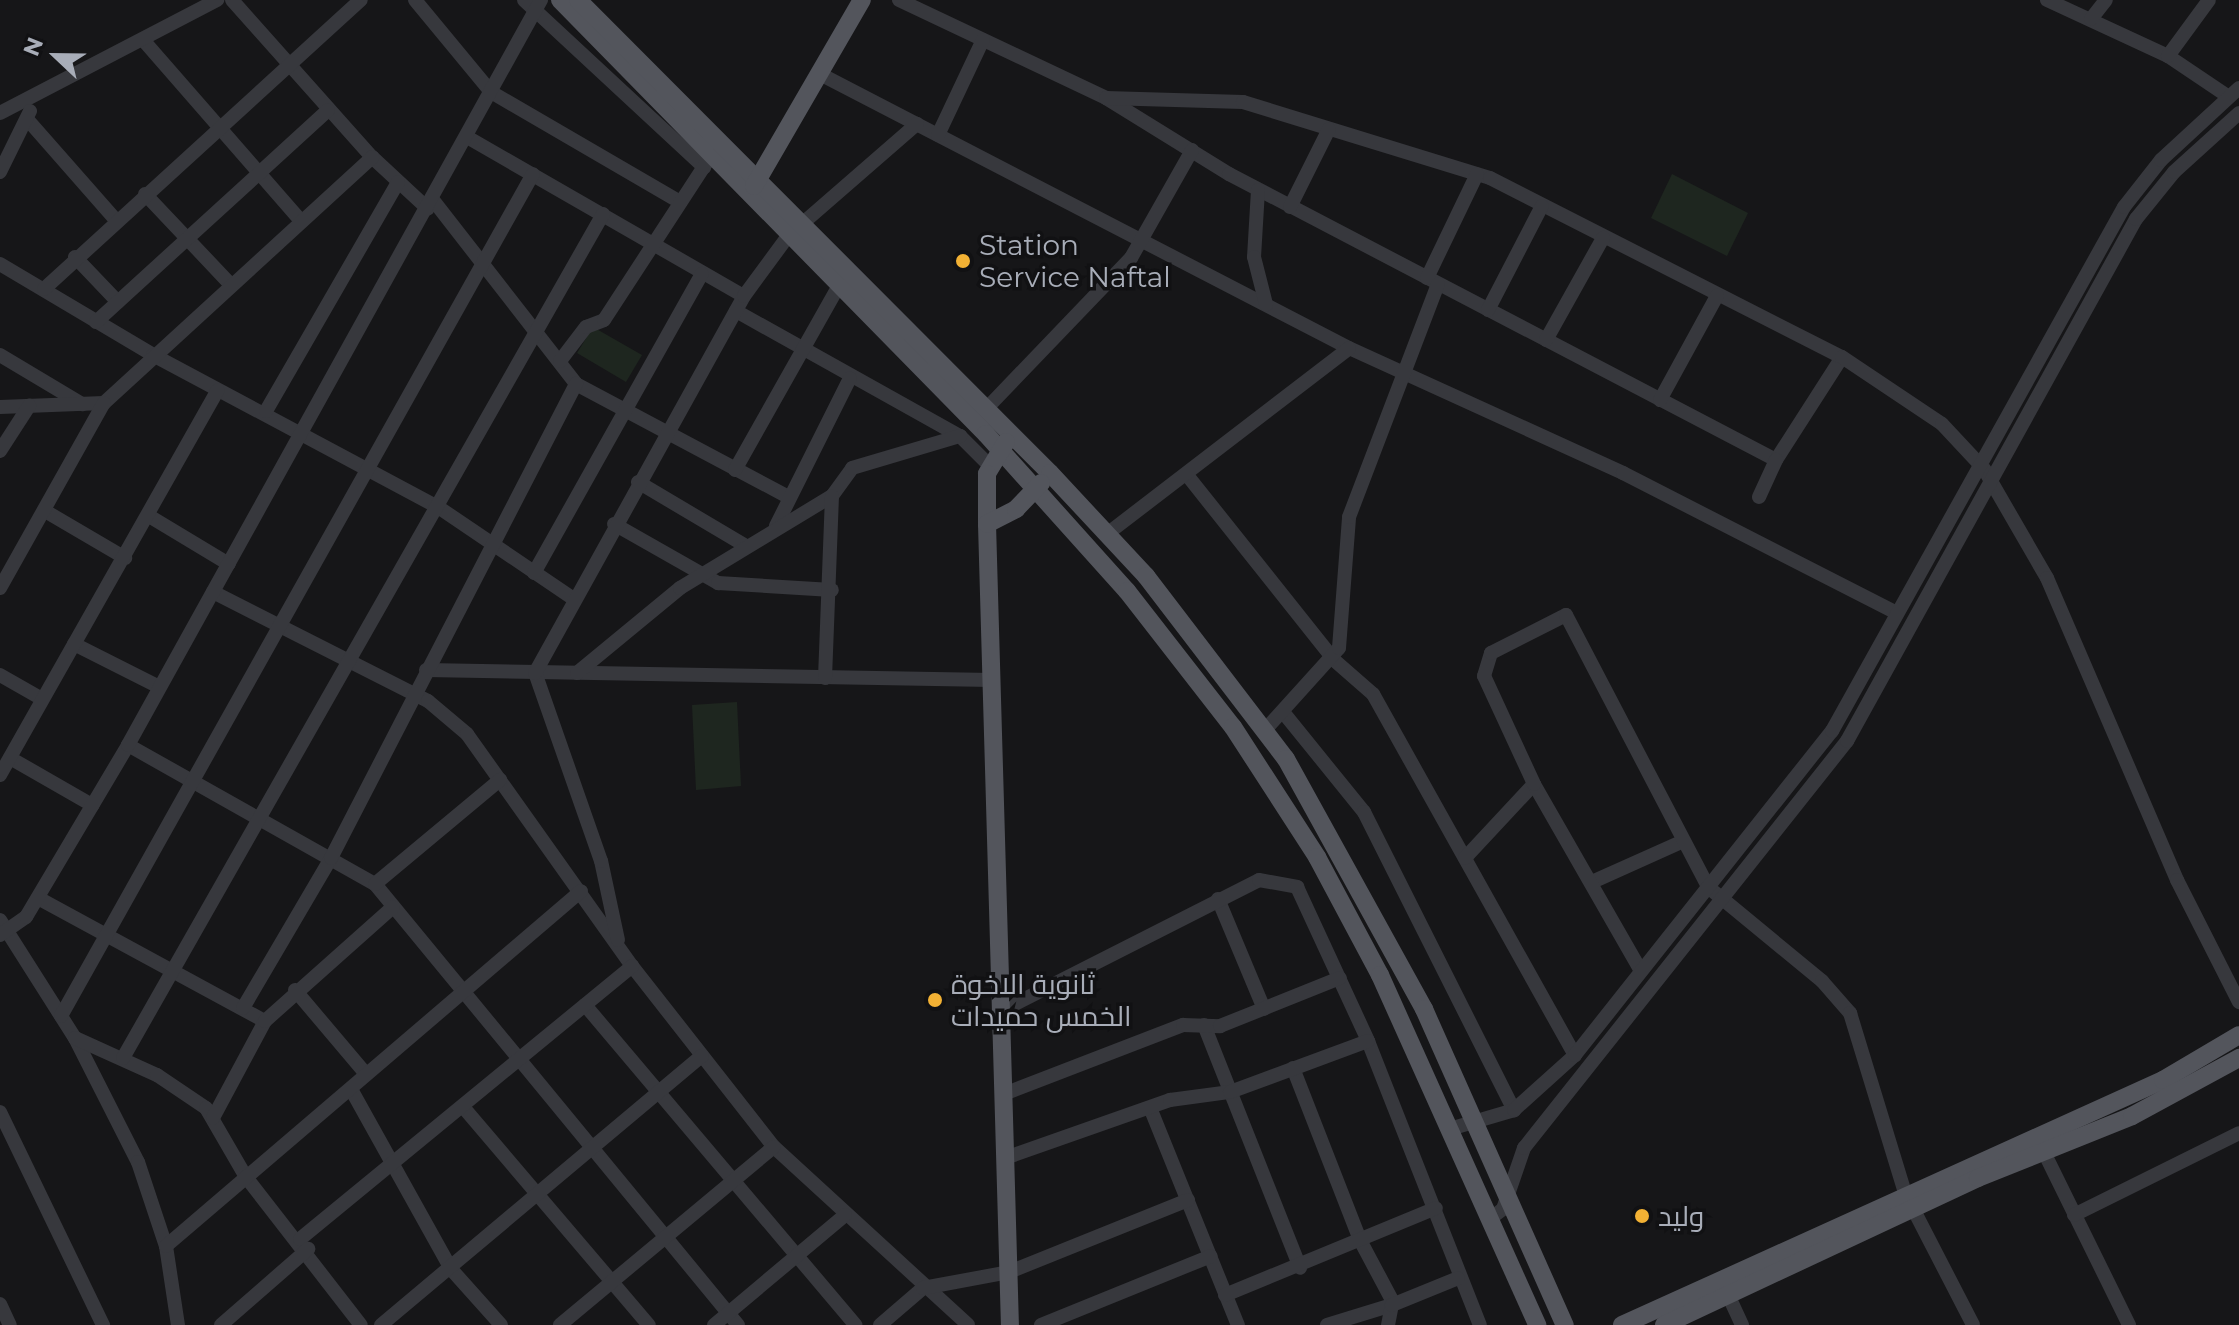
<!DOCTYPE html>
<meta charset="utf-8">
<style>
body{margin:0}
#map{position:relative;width:2239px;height:1325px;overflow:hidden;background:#161618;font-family:Montserrat,Cairo,sans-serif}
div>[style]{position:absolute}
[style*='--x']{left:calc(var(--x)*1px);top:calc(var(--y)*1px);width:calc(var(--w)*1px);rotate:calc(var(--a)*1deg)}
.green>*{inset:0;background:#1e261f}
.minor>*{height:14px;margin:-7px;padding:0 7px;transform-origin:7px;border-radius:7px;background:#37383d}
.major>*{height:18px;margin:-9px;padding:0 9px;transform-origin:9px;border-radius:9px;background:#53555c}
.dots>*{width:22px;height:22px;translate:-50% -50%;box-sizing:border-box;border:4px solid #111113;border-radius:50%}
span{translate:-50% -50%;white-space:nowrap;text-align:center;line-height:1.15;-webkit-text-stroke:7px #111113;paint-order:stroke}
.poi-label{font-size:28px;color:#a8adb8}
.left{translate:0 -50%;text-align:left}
.north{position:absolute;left:16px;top:16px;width:80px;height:80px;-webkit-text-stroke:6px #111113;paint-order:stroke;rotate:292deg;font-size:22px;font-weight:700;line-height:32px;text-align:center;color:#a8adb8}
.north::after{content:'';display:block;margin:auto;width:28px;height:36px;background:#a8adb8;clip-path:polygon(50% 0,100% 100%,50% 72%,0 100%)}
</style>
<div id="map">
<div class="green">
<div style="clip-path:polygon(1672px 174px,1748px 213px,1727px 256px,1651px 218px)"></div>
<div style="clip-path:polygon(593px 327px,642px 355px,626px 382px,577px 353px)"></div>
<div style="clip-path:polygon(737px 702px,741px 786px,696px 790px,692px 705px)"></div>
</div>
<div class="minor">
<div style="--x:232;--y:0;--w:210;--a:48.3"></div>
<div style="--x:372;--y:157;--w:76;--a:42.9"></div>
<div style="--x:415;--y:0;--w:119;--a:50.4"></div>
<div style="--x:491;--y:92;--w:219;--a:30.2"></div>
<div style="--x:524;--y:0;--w:246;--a:42.9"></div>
<div style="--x:899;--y:0;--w:229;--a:25.3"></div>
<div style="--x:1106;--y:98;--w:145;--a:31.7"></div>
<div style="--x:1229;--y:174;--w:617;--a:27.6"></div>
<div style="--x:1776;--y:460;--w:122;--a:-57.3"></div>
<div style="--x:2047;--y:0;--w:133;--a:24.8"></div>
<div style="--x:2168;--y:56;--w:73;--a:33.9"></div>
<div style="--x:2091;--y:19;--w:24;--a:-52"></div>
<div style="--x:144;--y:41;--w:239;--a:48.9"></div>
<div style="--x:2168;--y:56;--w:69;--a:-53.8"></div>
<div style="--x:820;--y:74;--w:596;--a:27.38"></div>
<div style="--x:1349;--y:348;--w:301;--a:24.5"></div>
<div style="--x:1623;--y:473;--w:307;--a:27.1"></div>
<div style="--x:1106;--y:98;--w:137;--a:1.7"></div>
<div style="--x:1243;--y:102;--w:258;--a:17.1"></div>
<div style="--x:1490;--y:178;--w:395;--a:27"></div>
<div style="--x:1842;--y:357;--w:120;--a:33.8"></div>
<div style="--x:1942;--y:424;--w:62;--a:47"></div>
<div style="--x:1984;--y:469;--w:126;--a:60"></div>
<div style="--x:2047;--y:578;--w:329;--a:66.7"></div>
<div style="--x:2177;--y:880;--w:137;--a:63.1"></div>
<div style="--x:0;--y:113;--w:245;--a:-27.5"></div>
<div style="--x:27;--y:119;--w:133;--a:48.7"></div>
<div style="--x:938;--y:135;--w:105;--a:-64.7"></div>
<div style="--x:467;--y:137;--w:319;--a:29.9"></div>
<div style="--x:0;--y:172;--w:68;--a:-63.8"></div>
<div style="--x:1258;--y:190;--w:67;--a:93.4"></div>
<div style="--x:1254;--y:257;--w:49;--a:75.7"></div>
<div style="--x:145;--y:194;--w:125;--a:46.6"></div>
<div style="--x:433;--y:200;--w:233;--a:52.1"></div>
<div style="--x:576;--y:384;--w:239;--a:28"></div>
<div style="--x:1290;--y:207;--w:87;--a:-63.4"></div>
<div style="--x:75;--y:257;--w:62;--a:46.3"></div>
<div style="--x:0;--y:264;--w:178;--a:30.7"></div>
<div style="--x:153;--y:355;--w:323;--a:28.1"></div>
<div style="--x:438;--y:507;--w:164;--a:34.1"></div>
<div style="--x:1427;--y:278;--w:115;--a:-64.3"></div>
<div style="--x:44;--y:289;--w:429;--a:-42.4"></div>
<div style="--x:1488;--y:310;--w:117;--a:-62.6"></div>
<div style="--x:736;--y:311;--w:257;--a:29.2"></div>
<div style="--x:960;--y:436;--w:41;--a:45"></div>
<div style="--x:96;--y:322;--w:314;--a:-42.4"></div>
<div style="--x:1546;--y:340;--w:117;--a:-60.8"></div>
<div style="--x:0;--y:355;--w:96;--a:30.9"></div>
<div style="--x:560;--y:361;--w:43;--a:-52.6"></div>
<div style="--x:586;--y:327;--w:19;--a:-21"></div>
<div style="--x:604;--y:320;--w:199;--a:-56.9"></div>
<div style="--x:1660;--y:400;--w:119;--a:-61.3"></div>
<div style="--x:0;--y:407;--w:104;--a:-2.2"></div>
<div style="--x:104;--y:403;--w:364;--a:-42.5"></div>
<div style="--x:987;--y:408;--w:208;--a:-46.2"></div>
<div style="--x:1131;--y:258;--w:124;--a:-60.5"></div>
<div style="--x:266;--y:411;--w:264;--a:-60"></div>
<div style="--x:0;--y:451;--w:54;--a:-57.2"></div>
<div style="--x:735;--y:470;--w:220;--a:-60.6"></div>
<div style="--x:1187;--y:475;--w:236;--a:51.5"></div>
<div style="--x:1334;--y:660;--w:52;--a:41.1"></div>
<div style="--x:1373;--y:694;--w:414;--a:60.8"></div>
<div style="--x:638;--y:482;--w:126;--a:30.7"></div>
<div style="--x:1759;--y:497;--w:41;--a:-65.3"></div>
<div style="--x:45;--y:511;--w:93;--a:30.4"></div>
<div style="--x:149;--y:516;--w:93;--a:31"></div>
<div style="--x:614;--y:524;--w:120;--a:29.6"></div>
<div style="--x:718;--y:583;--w:114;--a:3.5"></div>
<div style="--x:776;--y:526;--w:165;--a:-63.4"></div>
<div style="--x:1107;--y:534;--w:305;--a:-37.5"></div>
<div style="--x:534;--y:573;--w:343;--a:-60.7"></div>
<div style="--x:0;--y:588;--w:212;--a:-60.7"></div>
<div style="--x:213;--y:592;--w:241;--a:26.9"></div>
<div style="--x:428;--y:701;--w:51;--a:40.2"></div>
<div style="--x:467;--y:734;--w:285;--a:54.6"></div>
<div style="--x:632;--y:966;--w:230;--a:51.9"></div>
<div style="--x:774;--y:1147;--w:263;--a:42.5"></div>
<div style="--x:74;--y:644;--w:95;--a:26.8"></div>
<div style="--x:426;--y:670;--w:566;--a:1.01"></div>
<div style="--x:577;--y:673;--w:134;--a:-39.5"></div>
<div style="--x:680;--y:588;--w:178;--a:-31.2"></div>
<div style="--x:832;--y:496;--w:34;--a:-54"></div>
<div style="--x:852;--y:468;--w:113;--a:-16.5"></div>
<div style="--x:0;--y:675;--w:48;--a:29.7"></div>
<div style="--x:825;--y:678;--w:182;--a:-87.8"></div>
<div style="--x:1283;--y:712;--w:129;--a:51"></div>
<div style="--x:1364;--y:812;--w:334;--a:63.3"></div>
<div style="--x:1265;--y:730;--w:110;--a:-47.9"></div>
<div style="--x:1339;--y:648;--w:131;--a:-85.6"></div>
<div style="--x:1349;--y:517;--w:249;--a:-69.1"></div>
<div style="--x:128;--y:745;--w:283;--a:29.4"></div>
<div style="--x:375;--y:884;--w:571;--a:50.54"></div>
<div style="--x:10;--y:758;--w:95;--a:29.8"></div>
<div style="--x:0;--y:775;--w:442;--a:-60.5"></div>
<div style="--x:1465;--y:858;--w:101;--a:-47"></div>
<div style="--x:1592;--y:882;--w:95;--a:-24.1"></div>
<div style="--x:375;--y:884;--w:163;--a:-39.8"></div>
<div style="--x:38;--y:898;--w:258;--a:28.5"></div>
<div style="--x:1218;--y:899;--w:119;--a:67.3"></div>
<div style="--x:0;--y:920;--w:140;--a:57.6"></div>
<div style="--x:75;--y:1038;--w:139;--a:63.1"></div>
<div style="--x:138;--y:1162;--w:89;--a:71.6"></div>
<div style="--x:166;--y:1246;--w:80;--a:81.4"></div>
<div style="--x:0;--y:935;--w:32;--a:-35"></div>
<div style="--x:26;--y:917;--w:200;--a:-59.3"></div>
<div style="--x:128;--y:745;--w:852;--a:-61"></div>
<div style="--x:618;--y:940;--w:81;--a:-102.1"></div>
<div style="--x:601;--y:861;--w:199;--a:-109.3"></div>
<div style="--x:535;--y:673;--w:431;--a:-61"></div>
<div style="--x:744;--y:296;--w:74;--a:-53.7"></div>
<div style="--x:788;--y:236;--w:171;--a:-41"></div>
<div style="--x:1641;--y:971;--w:215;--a:-119.8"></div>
<div style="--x:1534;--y:784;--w:119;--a:-114.8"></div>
<div style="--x:1484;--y:676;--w:24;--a:-73"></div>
<div style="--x:1491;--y:653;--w:84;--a:-26.9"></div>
<div style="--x:1566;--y:615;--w:307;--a:62.4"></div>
<div style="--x:1708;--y:887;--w:148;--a:39.5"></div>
<div style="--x:1822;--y:981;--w:43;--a:48.8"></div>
<div style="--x:1850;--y:1013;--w:188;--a:73"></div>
<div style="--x:1905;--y:1193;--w:148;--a:62.7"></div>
<div style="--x:295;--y:990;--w:110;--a:49.8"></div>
<div style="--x:585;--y:1005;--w:419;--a:49.8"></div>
<div style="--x:243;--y:1008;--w:174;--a:-59.6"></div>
<div style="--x:331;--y:858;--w:534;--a:-62.67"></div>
<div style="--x:1001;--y:1011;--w:289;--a:-26.9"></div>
<div style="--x:1259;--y:880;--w:39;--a:10"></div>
<div style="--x:1297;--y:887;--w:170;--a:65.2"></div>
<div style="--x:1368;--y:1041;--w:305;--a:68.5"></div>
<div style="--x:61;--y:1016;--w:965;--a:-60.73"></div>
<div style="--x:1204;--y:1025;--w:261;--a:68.4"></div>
<div style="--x:75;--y:1038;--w:90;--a:24.3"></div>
<div style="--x:157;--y:1075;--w:59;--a:34"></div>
<div style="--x:206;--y:1108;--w:80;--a:59.9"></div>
<div style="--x:246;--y:1177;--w:187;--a:52.2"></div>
<div style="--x:123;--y:1058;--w:971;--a:-60.37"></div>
<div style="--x:1293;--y:1068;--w:185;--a:68.7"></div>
<div style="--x:1360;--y:1240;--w:72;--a:62"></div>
<div style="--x:352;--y:1091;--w:204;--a:60.9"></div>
<div style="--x:451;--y:1269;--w:75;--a:48.2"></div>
<div style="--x:1004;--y:1094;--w:192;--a:-21.1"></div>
<div style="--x:1183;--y:1025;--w:37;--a:2"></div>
<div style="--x:1220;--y:1026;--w:129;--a:-21.8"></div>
<div style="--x:464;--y:1108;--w:285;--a:49.6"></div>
<div style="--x:1151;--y:1110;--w:232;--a:68"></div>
<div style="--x:0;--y:1112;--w:237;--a:64.2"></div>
<div style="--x:213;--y:1118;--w:110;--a:-61.8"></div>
<div style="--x:265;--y:1021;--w:171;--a:-41.7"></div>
<div style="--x:1453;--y:1128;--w:64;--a:-16.4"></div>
<div style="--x:1514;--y:1110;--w:82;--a:-42"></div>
<div style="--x:1575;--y:1055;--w:414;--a:-51.6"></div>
<div style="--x:1832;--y:731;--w:600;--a:-60.87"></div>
<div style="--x:2124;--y:207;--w:60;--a:-51.8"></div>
<div style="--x:2161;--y:160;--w:106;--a:-42.7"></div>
<div style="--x:2039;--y:1142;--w:204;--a:63.8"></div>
<div style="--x:1008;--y:1157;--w:172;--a:-19.4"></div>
<div style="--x:1170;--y:1100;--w:61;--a:-7.6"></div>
<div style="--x:1230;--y:1092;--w:147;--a:-20.3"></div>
<div style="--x:2074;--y:1215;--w:184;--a:-26.4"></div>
<div style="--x:1491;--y:1218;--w:15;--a:-37"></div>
<div style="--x:1503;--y:1209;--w:65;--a:-71"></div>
<div style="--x:1524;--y:1148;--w:520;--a:-51.56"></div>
<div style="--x:1847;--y:741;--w:597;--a:-61.03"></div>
<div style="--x:2136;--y:219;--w:60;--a:-51"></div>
<div style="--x:2174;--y:172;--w:88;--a:-42.2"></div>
<div style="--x:300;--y:1239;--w:430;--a:-39.4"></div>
<div style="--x:166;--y:1246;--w:546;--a:-40.54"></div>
<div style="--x:1724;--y:1286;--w:43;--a:65.2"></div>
<div style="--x:1225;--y:1295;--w:228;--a:-22.4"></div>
<div style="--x:0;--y:1304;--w:23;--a:65"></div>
<div style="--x:221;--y:1325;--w:116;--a:-41.1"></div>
<div style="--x:381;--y:1325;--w:419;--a:-40"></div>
<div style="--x:560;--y:1325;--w:278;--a:-39.8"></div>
<div style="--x:714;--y:1325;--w:171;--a:-40"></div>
<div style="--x:880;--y:1325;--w:57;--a:-40.7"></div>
<div style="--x:923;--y:1288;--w:87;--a:-10.5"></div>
<div style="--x:1009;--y:1272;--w:193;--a:-21.9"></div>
<div style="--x:1041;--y:1325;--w:183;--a:-22.1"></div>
<div style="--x:1327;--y:1325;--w:68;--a:-17.1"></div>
<div style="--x:1388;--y:1325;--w:20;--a:-79"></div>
<div style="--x:1392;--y:1305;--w:71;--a:-22.2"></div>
</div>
<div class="major">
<div style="--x:560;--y:0;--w:608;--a:45.53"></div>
<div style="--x:986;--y:434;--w:211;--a:48.1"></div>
<div style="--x:1127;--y:591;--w:172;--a:52.1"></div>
<div style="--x:1233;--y:727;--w:155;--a:57.1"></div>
<div style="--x:1317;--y:857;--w:134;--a:61.9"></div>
<div style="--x:1380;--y:975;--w:384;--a:65.8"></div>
<div style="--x:578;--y:0;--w:668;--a:45.06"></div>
<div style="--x:1050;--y:473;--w:141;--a:47"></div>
<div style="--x:1146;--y:576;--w:230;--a:52.6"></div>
<div style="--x:1286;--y:759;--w:286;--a:61.1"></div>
<div style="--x:1424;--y:1009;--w:346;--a:66"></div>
<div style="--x:754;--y:186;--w:215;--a:-59.9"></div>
<div style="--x:1006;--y:442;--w:37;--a:121"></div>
<div style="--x:987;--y:474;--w:50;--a:90"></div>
<div style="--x:987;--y:524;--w:801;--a:88.36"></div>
<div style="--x:987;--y:524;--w:33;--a:-27"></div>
<div style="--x:1016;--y:509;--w:36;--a:-46"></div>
<div style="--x:1622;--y:1325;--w:594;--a:-24.36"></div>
<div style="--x:2163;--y:1080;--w:88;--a:-30.6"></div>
<div style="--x:1664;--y:1325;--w:347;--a:-25.1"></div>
<div style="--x:1978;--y:1178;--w:166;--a:-21.9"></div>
<div style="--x:2132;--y:1116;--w:122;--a:-28.5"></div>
</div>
<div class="dots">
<div style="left:963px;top:261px;background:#f2b134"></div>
<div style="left:935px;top:1000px;background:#f2b134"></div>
<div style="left:1642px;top:1216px;background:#f2b134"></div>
</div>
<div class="poi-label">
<span class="left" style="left:979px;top:261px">Station<br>Service Naftal</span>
<span class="left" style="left:951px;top:1000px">ثانوية الاخوة<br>الخمس حميدات</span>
<span class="left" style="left:1658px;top:1216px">وليد</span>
</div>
<div class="north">N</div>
</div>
